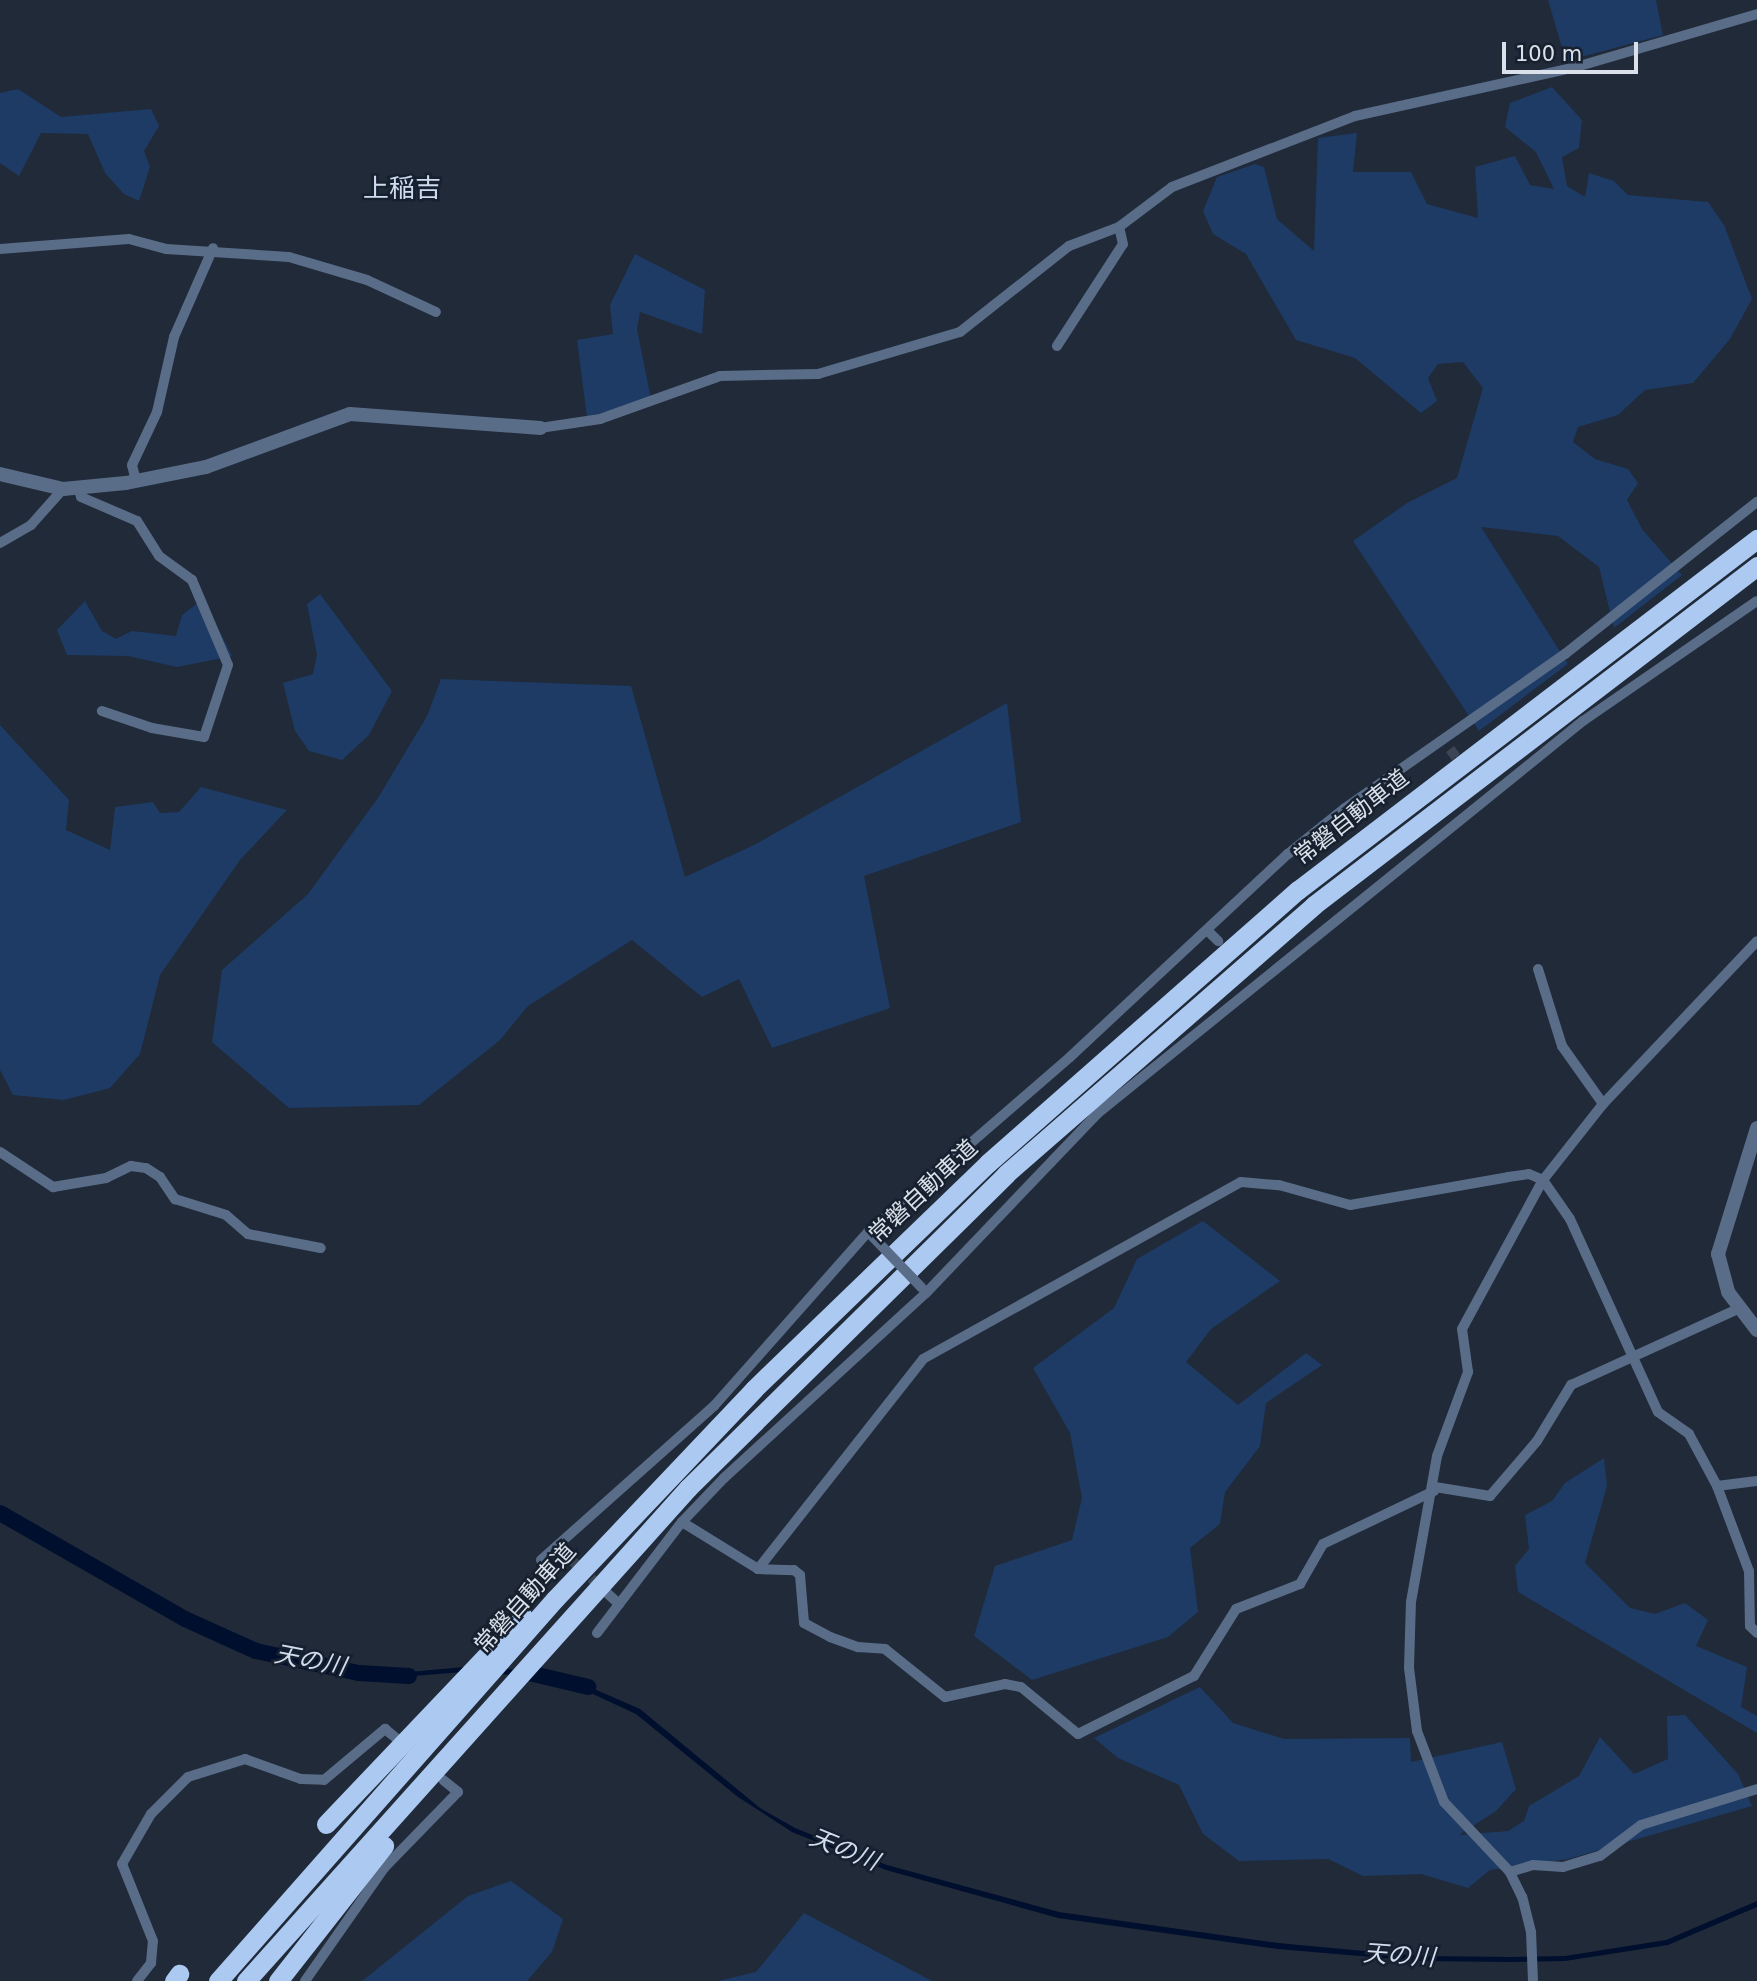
<!DOCTYPE html>
<meta charset="utf-8">
<style>
body{margin:0}
#map{position:relative;width:1757px;height:1981px;overflow:hidden;background:#202a38;font-family:"DejaVu Sans","Noto Sans JP",sans-serif}
div>[style]{position:absolute}
[style*='--x']{left:calc(var(--x)*1px);top:calc(var(--y)*1px);width:calc(var(--w)*1px);rotate:calc(var(--a)*1deg)}
.green>*{inset:0;background:#1d3b65}
.water>*{inset:0;background:#000f2d}
.river>*{height:16px;margin:-8px;padding:0 8px;transform-origin:8px;border-radius:8px;background:#000f2d}
.minor-tunnel>*{height:10px;margin-top:-5px;transform-origin:0;background:repeating-linear-gradient(90deg,#3c4553 0 10px,transparent 0 15px)}
.minor>*{height:10px;margin:-5px;padding:0 5px;transform-origin:5px;border-radius:5px;background:#596c88}
.tertiary>*{height:14px;margin:-7px;padding:0 7px;transform-origin:7px;border-radius:7px;background:#596c88}
.motorway>*{height:19px;margin:-9.5px;padding:0 9.5px;transform-origin:9.5px;border-radius:9.5px;background:#acc9f2}
.minor-bridge>*{height:10px;margin:-5px;padding:0 5px;transform-origin:5px;border-radius:5px;background:#596c88}
span{translate:-50% -50%;white-space:nowrap;text-align:center;line-height:1.15;-webkit-text-stroke:5px #16202e;paint-order:stroke}
.street-label{font-size:23px;color:#dae1ea}
.water-label{font-size:24px;color:#d1ddef;font-style:italic}
.quarter-label{font-size:26px;color:#cedbef}
.scale{position:absolute;left:1502px;top:42px;width:136px;height:32px;box-sizing:border-box;border:4px solid #dae1ea;border-top:0;padding-left:9px;font-size:21px;line-height:24px;white-space:nowrap;color:#dae1ea;-webkit-text-stroke:5px #16202e;paint-order:stroke}
</style>
<div id="map">
<div class="green">
<div style="clip-path:polygon(1548px 0,1656px 0,1663px 35px,1566px 61px)"></div>
<div style="clip-path:polygon(1552px 87px,1582px 120px,1579px 148px,1562px 157px,1567px 186px,1585px 197px,1589px 173px,1614px 181px,1628px 195px,1708px 202px,1724px 225px,1752px 299px,1730px 339px,1693px 383px,1645px 390px,1618px 415px,1578px 427px,1573px 442px,1595px 459px,1628px 469px,1638px 483px,1627px 500px,1642px 529px,1682px 575px,1614px 628px,1599px 567px,1558px 536px,1481px 527px,1568px 664px,1479px 731px,1353px 541px,1407px 503px,1457px 478px,1483px 388px,1463px 362px,1438px 364px,1428px 378px,1437px 401px,1421px 413px,1355px 358px,1296px 340px,1246px 254px,1213px 234px,1203px 211px,1217px 177px,1255px 164px,1264px 167px,1277px 219px,1314px 251px,1318px 138px,1357px 133px,1353px 172px,1411px 172px,1427px 204px,1478px 218px,1475px 167px,1515px 156px,1530px 185px,1554px 189px,1536px 152px,1505px 127px,1510px 103px)"></div>
<div style="clip-path:polygon(18px 89px,61px 117px,151px 109px,159px 126px,144px 151px,150px 167px,139px 201px,124px 194px,105px 173px,88px 134px,41px 133px,19px 176px,0 163px,0 93px)"></div>
<div style="clip-path:polygon(635px 254px,705px 290px,702px 334px,640px 312px,637px 329px,651px 399px,587px 417px,577px 340px,613px 334px,610px 305px)"></div>
<div style="clip-path:polygon(320px 594px,392px 691px,369px 735px,342px 760px,309px 751px,295px 731px,283px 683px,313px 674px,317px 655px,307px 604px)"></div>
<div style="clip-path:polygon(203px 599px,232px 656px,177px 667px,128px 656px,67px 655px,57px 630px,85px 601px,102px 631px,116px 639px,132px 631px,176px 636px,182px 615px)"></div>
<div style="clip-path:polygon(441px 679px,631px 686px,685px 877px,754px 845px,1007px 703px,1021px 822px,864px 876px,890px 1008px,772px 1048px,739px 979px,702px 997px,632px 940px,528px 1006px,500px 1040px,419px 1105px,289px 1108px,212px 1042px,222px 970px,308px 894px,378px 798px,427px 716px)"></div>
<div style="clip-path:polygon(0 725px,69px 800px,66px 830px,110px 850px,115px 807px,153px 802px,160px 813px,179px 812px,201px 787px,287px 810px,240px 860px,160px 975px,140px 1054px,110px 1088px,64px 1100px,13px 1095px,0 1070px)"></div>
<div style="clip-path:polygon(1203px 1221px,1280px 1281px,1211px 1329px,1186px 1362px,1238px 1405px,1306px 1353px,1322px 1365px,1266px 1403px,1260px 1446px,1225px 1492px,1220px 1524px,1190px 1548px,1198px 1612px,1168px 1637px,1032px 1680px,974px 1636px,995px 1566px,1072px 1540px,1082px 1498px,1070px 1433px,1033px 1368px,1114px 1308px,1137px 1259px)"></div>
<div style="clip-path:polygon(1604px 1458px,1607px 1486px,1585px 1563px,1630px 1608px,1655px 1614px,1685px 1603px,1708px 1620px,1696px 1646px,1747px 1667px,1741px 1707px,1757px 1716px,1757px 1733px,1518px 1592px,1515px 1566px,1529px 1549px,1525px 1515px,1552px 1501px,1565px 1483px)"></div>
<div style="clip-path:polygon(1200px 1687px,1233px 1723px,1284px 1739px,1410px 1738px,1411px 1762px,1502px 1742px,1516px 1789px,1496px 1811px,1459px 1835px,1508px 1831px,1524px 1821px,1529px 1806px,1579px 1776px,1600px 1737px,1634px 1774px,1668px 1759px,1667px 1716px,1685px 1715px,1738px 1774px,1752px 1806px,1568px 1859px,1490px 1870px,1468px 1888px,1421px 1874px,1363px 1876px,1328px 1859px,1239px 1861px,1203px 1834px,1179px 1785px,1118px 1758px,1094px 1738px)"></div>
<div style="clip-path:polygon(511px 1881px,563px 1919px,552px 1952px,527px 1981px,362px 1981px,468px 1896px)"></div>
<div style="clip-path:polygon(804px 1913px,932px 1981px,718px 1981px,756px 1972px)"></div>
</div>
<div class="water">
<div style="clip-path:polygon(464px 1667px,505px 1669px,548px 1672px,547px 1677px,463px 1672px,388px 1678px,388px 1674px)"></div>
<div style="clip-path:polygon(569px 1678px,640px 1709px,760px 1808px,795px 1828px,887px 1865px,1059px 1912px,1278px 1943px,1418px 1956px,1511px 1957px,1565px 1956px,1666px 1940px,1757px 1901px,1757px 1907px,1668px 1945px,1565px 1961px,1511px 1962px,1418px 1961px,1278px 1949px,1058px 1918px,886px 1870px,792px 1832px,738px 1797px,636px 1714px,567px 1682px)"></div>
</div>
<div class="river">
<div style="--x:0;--y:1513;--w:213;--a:29.8"></div>
<div style="--x:185;--y:1619;--w:78;--a:24.3"></div>
<div style="--x:256;--y:1651;--w:105;--a:12.1"></div>
<div style="--x:359;--y:1673;--w:50;--a:3.4"></div>
<div style="--x:529;--y:1673;--w:61;--a:13.3"></div>
</div>
<div class="minor-tunnel">
<div style="--x:1450;--y:749;--w:22;--a:54"></div>
<div style="--x:569;--y:1558;--w:46;--a:42.4"></div>
</div>
<div class="minor">
<div style="--x:0;--y:249;--w:129;--a:-4.4"></div>
<div style="--x:129;--y:239;--w:38;--a:15"></div>
<div style="--x:166;--y:249;--w:123;--a:3.7"></div>
<div style="--x:289;--y:257;--w:81;--a:16.4"></div>
<div style="--x:367;--y:280;--w:76;--a:24.9"></div>
<div style="--x:1057;--y:346;--w:121;--a:-57.1"></div>
<div style="--x:1123;--y:244;--w:17;--a:-103"></div>
<div style="--x:540;--y:428;--w:61;--a:-8.5"></div>
<div style="--x:600;--y:419;--w:127;--a:-19.7"></div>
<div style="--x:720;--y:376;--w:98;--a:-1.2"></div>
<div style="--x:818;--y:374;--w:148;--a:-16.5"></div>
<div style="--x:960;--y:332;--w:139;--a:-38.3"></div>
<div style="--x:1069;--y:246;--w:53;--a:-20.8"></div>
<div style="--x:1119;--y:227;--w:66;--a:-37"></div>
<div style="--x:1172;--y:187;--w:196;--a:-21.2"></div>
<div style="--x:1355;--y:116;--w:226;--a:-12.5"></div>
<div style="--x:1576;--y:67;--w:189;--a:-16.3"></div>
<div style="--x:136;--y:481;--w:16;--a:-104"></div>
<div style="--x:132;--y:465;--w:59;--a:-64.7"></div>
<div style="--x:157;--y:412;--w:77;--a:-77.2"></div>
<div style="--x:174;--y:337;--w:97;--a:-66.3"></div>
<div style="--x:79;--y:489;--w:8;--a:76"></div>
<div style="--x:81;--y:497;--w:61;--a:23.2"></div>
<div style="--x:137;--y:521;--w:41;--a:57.8"></div>
<div style="--x:159;--y:556;--w:41;--a:36"></div>
<div style="--x:192;--y:580;--w:92;--a:67"></div>
<div style="--x:228;--y:665;--w:76;--a:108.4"></div>
<div style="--x:204;--y:737;--w:53;--a:-170.2"></div>
<div style="--x:152;--y:728;--w:53;--a:-161.2"></div>
<div style="--x:0;--y:543;--w:36;--a:-30"></div>
<div style="--x:31;--y:525;--w:48;--a:-48.4"></div>
<div style="--x:1207;--y:930;--w:16;--a:45"></div>
<div style="--x:1538;--y:969;--w:81;--a:72.7"></div>
<div style="--x:1562;--y:1046;--w:71;--a:54.7"></div>
<div style="--x:0;--y:1152;--w:64;--a:33.4"></div>
<div style="--x:53;--y:1187;--w:54;--a:-9.6"></div>
<div style="--x:106;--y:1178;--w:28;--a:-26"></div>
<div style="--x:131;--y:1166;--w:15;--a:8"></div>
<div style="--x:146;--y:1168;--w:17;--a:33"></div>
<div style="--x:160;--y:1177;--w:27;--a:56"></div>
<div style="--x:175;--y:1199;--w:53;--a:17.4"></div>
<div style="--x:226;--y:1215;--w:29;--a:41"></div>
<div style="--x:248;--y:1234;--w:74;--a:10.9"></div>
<div style="--x:1717;--y:1486;--w:91;--a:69.4"></div>
<div style="--x:1749;--y:1571;--w:55;--a:89"></div>
<div style="--x:1750;--y:1626;--w:10;--a:45"></div>
<div style="--x:1435;--y:1487;--w:56;--a:9.3"></div>
<div style="--x:1490;--y:1496;--w:72;--a:-49.5"></div>
<div style="--x:1537;--y:1441;--w:66;--a:-58.7"></div>
<div style="--x:1571;--y:1385;--w:186;--a:-24.5"></div>
<div style="--x:682;--y:1522;--w:89;--a:31.7"></div>
<div style="--x:758;--y:1569;--w:36;--a:2"></div>
<div style="--x:794;--y:1570;--w:8;--a:40"></div>
<div style="--x:800;--y:1575;--w:48;--a:85.2"></div>
<div style="--x:804;--y:1623;--w:30;--a:28"></div>
<div style="--x:830;--y:1637;--w:30;--a:20"></div>
<div style="--x:858;--y:1647;--w:27;--a:4"></div>
<div style="--x:885;--y:1649;--w:77;--a:38.7"></div>
<div style="--x:945;--y:1697;--w:61;--a:-12.2"></div>
<div style="--x:1005;--y:1684;--w:16;--a:11"></div>
<div style="--x:1021;--y:1687;--w:74;--a:39.5"></div>
<div style="--x:1078;--y:1734;--w:130;--a:-26.6"></div>
<div style="--x:1194;--y:1676;--w:79;--a:-57.9"></div>
<div style="--x:1236;--y:1609;--w:69;--a:-21.3"></div>
<div style="--x:1300;--y:1584;--w:46;--a:-60.1"></div>
<div style="--x:1323;--y:1544;--w:123;--a:-25.5"></div>
<div style="--x:557;--y:1546;--w:17;--a:45"></div>
<div style="--x:541;--y:1560;--w:232;--a:-41.7"></div>
<div style="--x:714;--y:1406;--w:232;--a:-48.5"></div>
<div style="--x:868;--y:1232;--w:267;--a:-40.9"></div>
<div style="--x:1070;--y:1057;--w:298;--a:-43"></div>
<div style="--x:1288;--y:854;--w:73;--a:-38.9"></div>
<div style="--x:1345;--y:808;--w:269;--a:-35"></div>
<div style="--x:1565;--y:654;--w:245;--a:-38.4"></div>
<div style="--x:758;--y:1569;--w:267;--a:-51.8"></div>
<div style="--x:923;--y:1359;--w:364;--a:-29.1"></div>
<div style="--x:1241;--y:1182;--w:38;--a:5"></div>
<div style="--x:1279;--y:1185;--w:74;--a:15.7"></div>
<div style="--x:1350;--y:1205;--w:160;--a:-10"></div>
<div style="--x:1508;--y:1177;--w:21;--a:-8"></div>
<div style="--x:1529;--y:1174;--w:15;--a:23"></div>
<div style="--x:1543;--y:1180;--w:47;--a:55.3"></div>
<div style="--x:1570;--y:1219;--w:212;--a:65.5"></div>
<div style="--x:1658;--y:1412;--w:38;--a:35"></div>
<div style="--x:1689;--y:1434;--w:59;--a:61.7"></div>
<div style="--x:1717;--y:1486;--w:40;--a:-7.1"></div>
<div style="--x:608;--y:1594;--w:15;--a:42"></div>
<div style="--x:597;--y:1633;--w:140;--a:-52.6"></div>
<div style="--x:682;--y:1522;--w:61;--a:-46.3"></div>
<div style="--x:724;--y:1478;--w:274;--a:-42.5"></div>
<div style="--x:926;--y:1293;--w:249;--a:-46.3"></div>
<div style="--x:1098;--y:1113;--w:624;--a:-38.95"></div>
<div style="--x:1583;--y:721;--w:211;--a:-34.6"></div>
<div style="--x:1510;--y:1872;--w:24;--a:-17"></div>
<div style="--x:1533;--y:1865;--w:30;--a:4"></div>
<div style="--x:1563;--y:1867;--w:39;--a:-17"></div>
<div style="--x:1600;--y:1856;--w:51;--a:-37.1"></div>
<div style="--x:1641;--y:1825;--w:121;--a:-17.2"></div>
<div style="--x:137;--y:1981;--w:23;--a:-52"></div>
<div style="--x:151;--y:1963;--w:22;--a:-85"></div>
<div style="--x:153;--y:1941;--w:83;--a:-111.9"></div>
<div style="--x:122;--y:1864;--w:58;--a:-59.9"></div>
<div style="--x:151;--y:1814;--w:52;--a:-45"></div>
<div style="--x:188;--y:1777;--w:60;--a:-17.5"></div>
<div style="--x:245;--y:1759;--w:59;--a:19.7"></div>
<div style="--x:301;--y:1779;--w:23;--a:2"></div>
<div style="--x:324;--y:1780;--w:80;--a:-39.9"></div>
<div style="--x:385;--y:1729;--w:14;--a:39"></div>
<div style="--x:305;--y:1981;--w:138;--a:-55"></div>
<div style="--x:384;--y:1868;--w:106;--a:-45.8"></div>
<div style="--x:458;--y:1792;--w:19;--a:-141"></div>
<div style="--x:1533;--y:1981;--w:49;--a:-92.3"></div>
<div style="--x:1531;--y:1932;--w:36;--a:-104"></div>
<div style="--x:1522;--y:1897;--w:28;--a:-116"></div>
<div style="--x:1510;--y:1872;--w:96;--a:-133.3"></div>
<div style="--x:1444;--y:1802;--w:76;--a:-110.8"></div>
<div style="--x:1417;--y:1731;--w:64;--a:-97.2"></div>
<div style="--x:1409;--y:1668;--w:66;--a:-88.3"></div>
<div style="--x:1411;--y:1602;--w:148;--a:-79.9"></div>
<div style="--x:1437;--y:1456;--w:90;--a:-69.7"></div>
<div style="--x:1468;--y:1372;--w:43;--a:-97.9"></div>
<div style="--x:1462;--y:1329;--w:170;--a:-61.5"></div>
<div style="--x:1543;--y:1180;--w:97;--a:-51.7"></div>
<div style="--x:1603;--y:1104;--w:224;--a:-46.6"></div>
</div>
<div class="tertiary">
<div style="--x:0;--y:474;--w:65;--a:13.4"></div>
<div style="--x:63;--y:489;--w:63;--a:-5.4"></div>
<div style="--x:126;--y:483;--w:82;--a:-11.3"></div>
<div style="--x:206;--y:467;--w:153;--a:-20.2"></div>
<div style="--x:350;--y:414;--w:191;--a:4.2"></div>
<div style="--x:1757;--y:1128;--w:132;--a:107.2"></div>
<div style="--x:1718;--y:1254;--w:39;--a:75"></div>
<div style="--x:1728;--y:1292;--w:48;--a:52.7"></div>
</div>
<div class="motorway">
<div style="--x:326;--y:1824;--w:286;--a:-46.4"></div>
<div style="--x:174;--y:1981;--w:9;--a:-54"></div>
<div style="--x:218;--y:1981;--w:509;--a:-48.58"></div>
<div style="--x:555;--y:1599;--w:289;--a:-46.5"></div>
<div style="--x:754;--y:1389;--w:325;--a:-44"></div>
<div style="--x:988;--y:1163;--w:413;--a:-41.4"></div>
<div style="--x:1298;--y:890;--w:578;--a:-37.41"></div>
<div style="--x:246;--y:1981;--w:662;--a:-48.12"></div>
<div style="--x:688;--y:1488;--w:447;--a:-44.6"></div>
<div style="--x:1006;--y:1174;--w:409;--a:-41.1"></div>
<div style="--x:1314;--y:905;--w:558;--a:-37.42"></div>
<div style="--x:278;--y:1981;--w:172;--a:-51.9"></div>
</div>
<div class="minor-bridge">
<div style="--x:872;--y:1236;--w:71;--a:46.1"></div>
</div>
<div class="street-label">
<span style="left:1351px;top:817px;rotate:-38deg">常磐自動車道</span>
<span style="left:923px;top:1191px;rotate:-43deg">常磐自動車道</span>
<span style="left:525px;top:1598px;rotate:-48deg">常磐自動車道</span>
</div>
<div class="water-label">
<span style="left:310px;top:1661px;rotate:11deg">天の川</span>
<span style="left:844px;top:1850px;rotate:22deg">天の川</span>
<span style="left:1399px;top:1956px;rotate:4deg">天の川</span>
</div>
<div class="quarter-label">
<span style="left:402px;top:189px">上稲吉</span>
</div>
<div class="scale">100 m</div>
</div>
